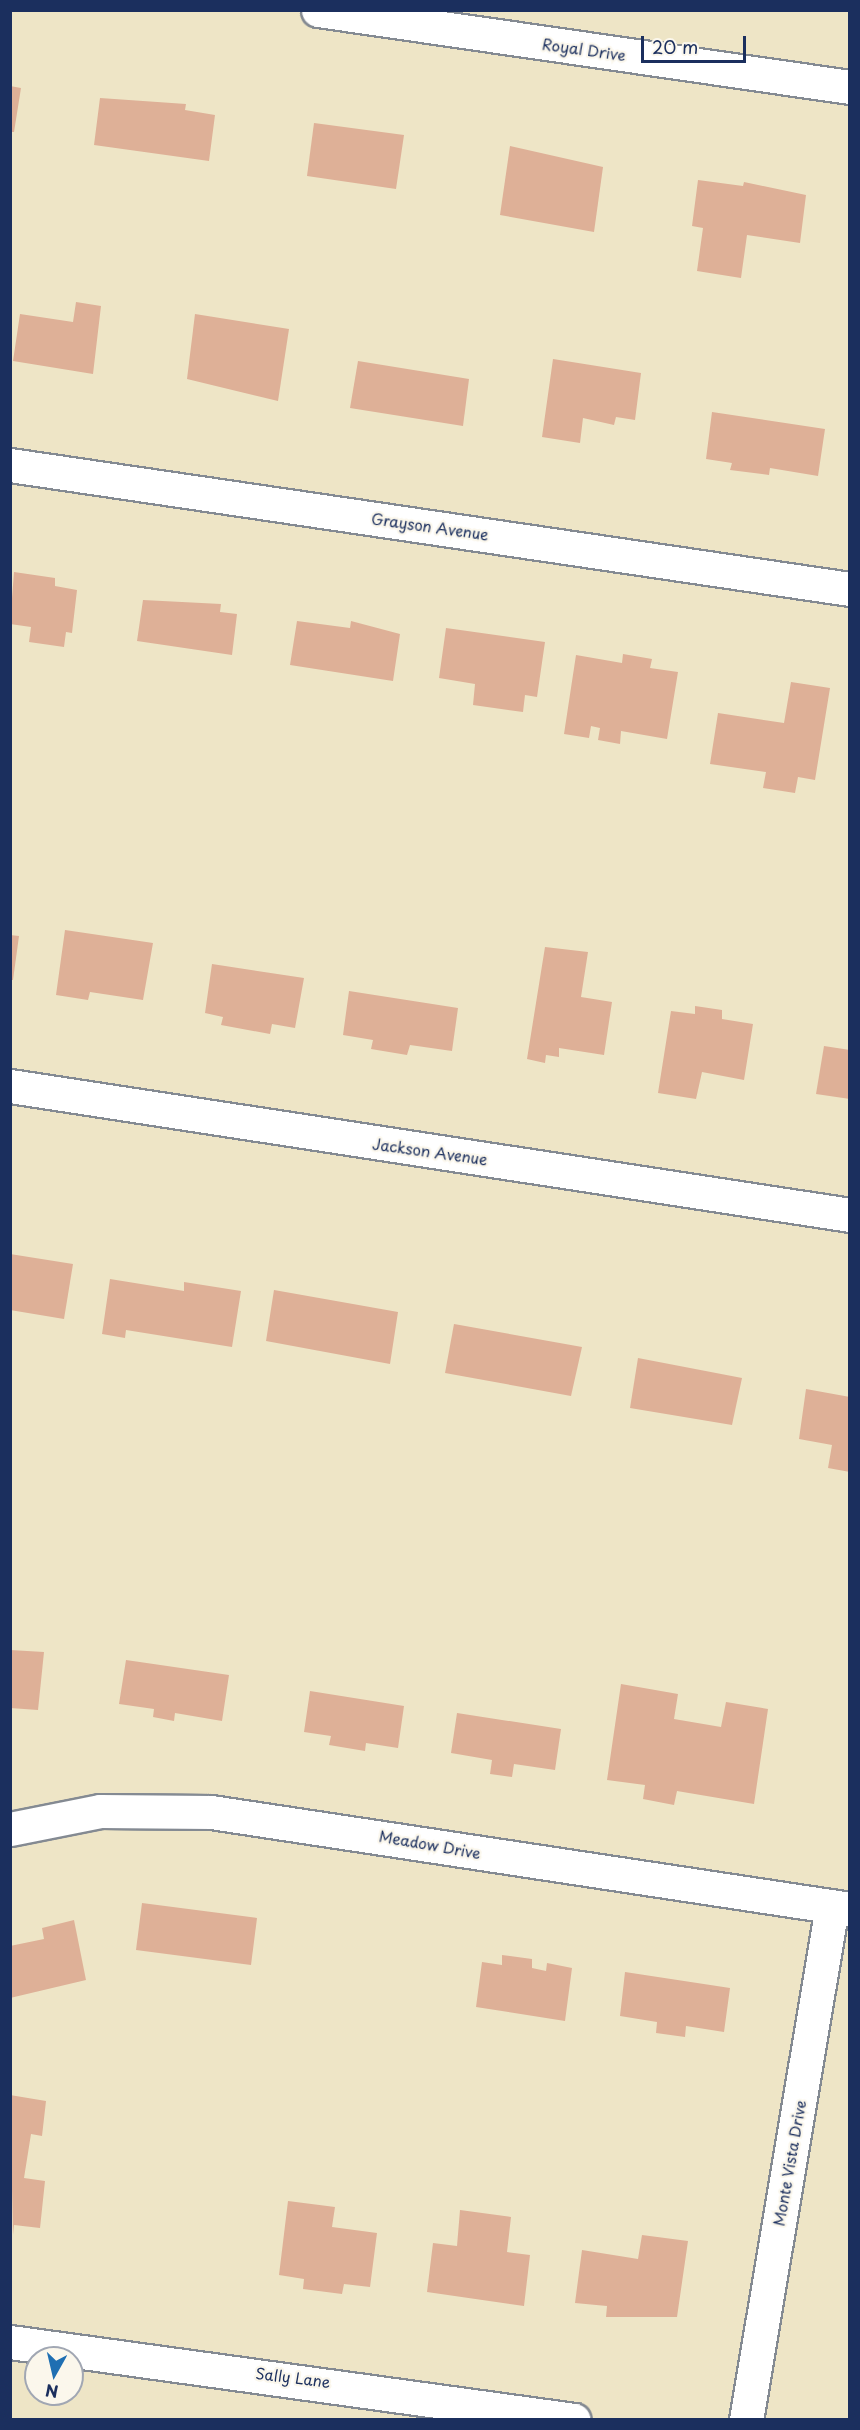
<!DOCTYPE html>
<style>
body{margin:0}
#map{position:relative;width:860px;height:2430px;overflow:hidden;background:#eee5c6;font-family:"Playpen Sans",sans-serif}
div>[style]{position:absolute}
[style*='--x']{left:calc(var(--x)*1px);top:calc(var(--y)*1px);width:calc(var(--w)*1px);rotate:calc(var(--a)*1deg)}
.building>*{inset:0;background:#deb097}
.roads{filter:drop-shadow(2px 0 #848a92) drop-shadow(-2px 0 #848a92) drop-shadow(0 2px #848a92) drop-shadow(0 -2px #848a92)}
.minor>*{height:33px;margin:-16.5px;padding:0 16.5px;transform-origin:16.5px;border-radius:16.5px;background:#fff}
span{translate:-50% -50%;white-space:nowrap;text-align:center;line-height:1.15;-webkit-text-stroke:4.5px #fbf7ec;paint-order:stroke}
.street-label{font-size:15px;color:#1b2f5e}
.frame{position:absolute;inset:0;border:12px solid #1b2f5e;pointer-events:none}
.north{position:absolute;left:24px;top:2346px;width:60px;height:60px;box-sizing:border-box;background:#fbf7ec;border:2px solid #a1a7b3;border-radius:50%;rotate:188deg;font-size:16px;font-weight:700;line-height:24px;text-align:center;color:#1b2f5e}
.north::after{content:'';display:block;margin:auto;width:21px;height:27px;background:#1f6fb2;clip-path:polygon(50% 0,100% 100%,50% 72%,0 100%)}
.scale{position:absolute;left:641px;top:36px;width:105px;height:27px;box-sizing:border-box;border:3px solid #1b2f5e;border-top:0;padding-left:8px;font-size:18px;line-height:21px;white-space:nowrap;color:#1b2f5e;-webkit-text-stroke:4px #fbf7ec;paint-order:stroke}
</style>
<div id="map">
<div class="building">
<div style="clip-path:polygon(10px 86px,21px 88px,14px 132px,10px 132px)"></div>
<div style="clip-path:polygon(100px 98px,186px 104px,185px 110px,215px 115px,209px 161px,94px 145px)"></div>
<div style="clip-path:polygon(314px 123px,404px 135px,396px 189px,307px 176px)"></div>
<div style="clip-path:polygon(510px 146px,603px 167px,594px 232px,500px 215px)"></div>
<div style="clip-path:polygon(698px 180px,743px 186px,744px 182px,806px 195px,800px 243px,747px 235px,741px 278px,697px 271px,703px 228px,692px 226px)"></div>
<div style="clip-path:polygon(76px 302px,101px 306px,93px 374px,13px 361px,20px 314px,73px 322px)"></div>
<div style="clip-path:polygon(195px 314px,289px 329px,278px 401px,187px 379px)"></div>
<div style="clip-path:polygon(553px 359px,641px 373px,635px 420px,616px 417px,614px 425px,583px 418px,580px 443px,542px 437px)"></div>
<div style="clip-path:polygon(358px 361px,469px 379px,463px 426px,350px 408px)"></div>
<div style="clip-path:polygon(712px 412px,825px 429px,818px 476px,770px 468px,769px 475px,730px 470px,732px 463px,706px 459px)"></div>
<div style="clip-path:polygon(14px 572px,55px 578px,55px 586px,77px 590px,72px 633px,66px 632px,64px 647px,29px 642px,31px 627px,10px 624px)"></div>
<div style="clip-path:polygon(143px 600px,221px 604px,220px 612px,237px 614px,232px 655px,137px 641px)"></div>
<div style="clip-path:polygon(297px 621px,350px 628px,351px 621px,400px 634px,393px 681px,290px 665px)"></div>
<div style="clip-path:polygon(446px 628px,545px 642px,537px 697px,525px 695px,523px 712px,473px 705px,475px 684px,439px 678px)"></div>
<div style="clip-path:polygon(623px 654px,652px 659px,650px 668px,678px 672px,667px 739px,621px 731px,620px 744px,598px 740px,600px 728px,591px 726px,589px 738px,564px 734px,576px 655px,622px 663px)"></div>
<div style="clip-path:polygon(791px 682px,830px 688px,815px 780px,798px 777px,795px 793px,763px 788px,766px 772px,710px 764px,718px 713px,784px 723px)"></div>
<div style="clip-path:polygon(65px 930px,153px 943px,143px 1000px,90px 992px,88px 1000px,56px 995px)"></div>
<div style="clip-path:polygon(10px 935px,19px 936px,13px 980px,10px 980px)"></div>
<div style="clip-path:polygon(545px 947px,588px 952px,581px 997px,612px 1002px,604px 1055px,559px 1048px,559px 1057px,546px 1055px,545px 1063px,527px 1059px)"></div>
<div style="clip-path:polygon(212px 964px,304px 978px,295px 1028px,272px 1024px,270px 1034px,221px 1025px,223px 1017px,205px 1013px)"></div>
<div style="clip-path:polygon(349px 991px,458px 1008px,452px 1051px,410px 1045px,407px 1055px,371px 1049px,373px 1040px,343px 1035px)"></div>
<div style="clip-path:polygon(695px 1006px,722px 1010px,722px 1019px,753px 1024px,744px 1080px,702px 1072px,696px 1099px,658px 1093px,671px 1011px,695px 1014px)"></div>
<div style="clip-path:polygon(824px 1046px,850px 1050px,850px 1099px,816px 1094px)"></div>
<div style="clip-path:polygon(10px 1254px,73px 1264px,64px 1319px,10px 1310px)"></div>
<div style="clip-path:polygon(110px 1279px,184px 1291px,184px 1282px,241px 1291px,232px 1347px,126px 1330px,125px 1338px,102px 1334px)"></div>
<div style="clip-path:polygon(274px 1290px,398px 1312px,390px 1364px,266px 1341px)"></div>
<div style="clip-path:polygon(454px 1324px,582px 1347px,571px 1396px,445px 1373px)"></div>
<div style="clip-path:polygon(638px 1358px,742px 1378px,732px 1425px,630px 1408px)"></div>
<div style="clip-path:polygon(806px 1389px,850px 1397px,850px 1472px,828px 1468px,832px 1445px,799px 1439px)"></div>
<div style="clip-path:polygon(10px 1650px,44px 1652px,38px 1710px,10px 1708px)"></div>
<div style="clip-path:polygon(126px 1660px,229px 1675px,222px 1721px,175px 1713px,174px 1721px,153px 1717px,154px 1709px,119px 1704px)"></div>
<div style="clip-path:polygon(621px 1684px,678px 1694px,674px 1719px,721px 1727px,726px 1702px,768px 1709px,754px 1804px,677px 1791px,674px 1805px,643px 1799px,645px 1785px,607px 1780px)"></div>
<div style="clip-path:polygon(310px 1691px,404px 1706px,398px 1748px,366px 1743px,365px 1751px,329px 1745px,331px 1736px,304px 1732px)"></div>
<div style="clip-path:polygon(457px 1713px,561px 1729px,555px 1770px,514px 1764px,512px 1777px,490px 1774px,492px 1760px,451px 1753px)"></div>
<div style="clip-path:polygon(142px 1903px,257px 1918px,251px 1965px,136px 1950px)"></div>
<div style="clip-path:polygon(74px 1920px,86px 1980px,10px 1998px,10px 1946px,44px 1939px,42px 1928px)"></div>
<div style="clip-path:polygon(502px 1955px,532px 1959px,532px 1968px,546px 1971px,547px 1963px,572px 1968px,565px 2021px,476px 2007px,482px 1962px,502px 1965px)"></div>
<div style="clip-path:polygon(625px 1972px,730px 1988px,724px 2032px,686px 2026px,685px 2037px,656px 2033px,657px 2022px,620px 2016px)"></div>
<div style="clip-path:polygon(10px 2095px,46px 2101px,42px 2136px,31px 2134px,24px 2178px,45px 2181px,40px 2228px,14px 2225px,13px 2235px)"></div>
<div style="clip-path:polygon(288px 2201px,335px 2207px,332px 2227px,377px 2233px,370px 2287px,344px 2284px,342px 2294px,303px 2289px,304px 2279px,279px 2275px)"></div>
<div style="clip-path:polygon(460px 2210px,511px 2217px,507px 2252px,530px 2255px,524px 2306px,427px 2292px,433px 2243px,457px 2246px)"></div>
<div style="clip-path:polygon(642px 2235px,688px 2241px,677px 2317px,606px 2317px,607px 2306px,575px 2303px,582px 2250px,638px 2259px)"></div>
</div>
<div class="roads">
<div class="minor">
<div style="--x:318;--y:10;--w:538;--a:8.24"></div>
<div style="--x:10;--y:465;--w:849;--a:8.4"></div>
<div style="--x:10;--y:1086;--w:850;--a:8.73"></div>
<div style="--x:10;--y:1829;--w:92;--a:-11.3"></div>
<div style="--x:100;--y:1811;--w:111;--a:0.5"></div>
<div style="--x:211;--y:1812;--w:646;--a:8.63"></div>
<div style="--x:10;--y:2342;--w:569;--a:7.87"></div>
<div style="--x:746;--y:2420;--w:521;--a:-80.5"></div>
</div>
</div>
<div class="street-label">
<span style="left:584px;top:49px;rotate:8deg">Royal Drive</span>
<span style="left:430px;top:526px;rotate:8deg">Grayson Avenue</span>
<span style="left:430px;top:1151px;rotate:8deg">Jackson Avenue</span>
<span style="left:430px;top:1844px;rotate:10deg">Meadow Drive</span>
<span style="left:789px;top:2163px;rotate:-80deg">Monte Vista Drive</span>
<span style="left:293px;top:2377px;rotate:7deg">Sally Lane</span>
</div>
<div class="frame"></div>
<div class="north">N</div>
<div class="scale">20 m</div>
</div>
